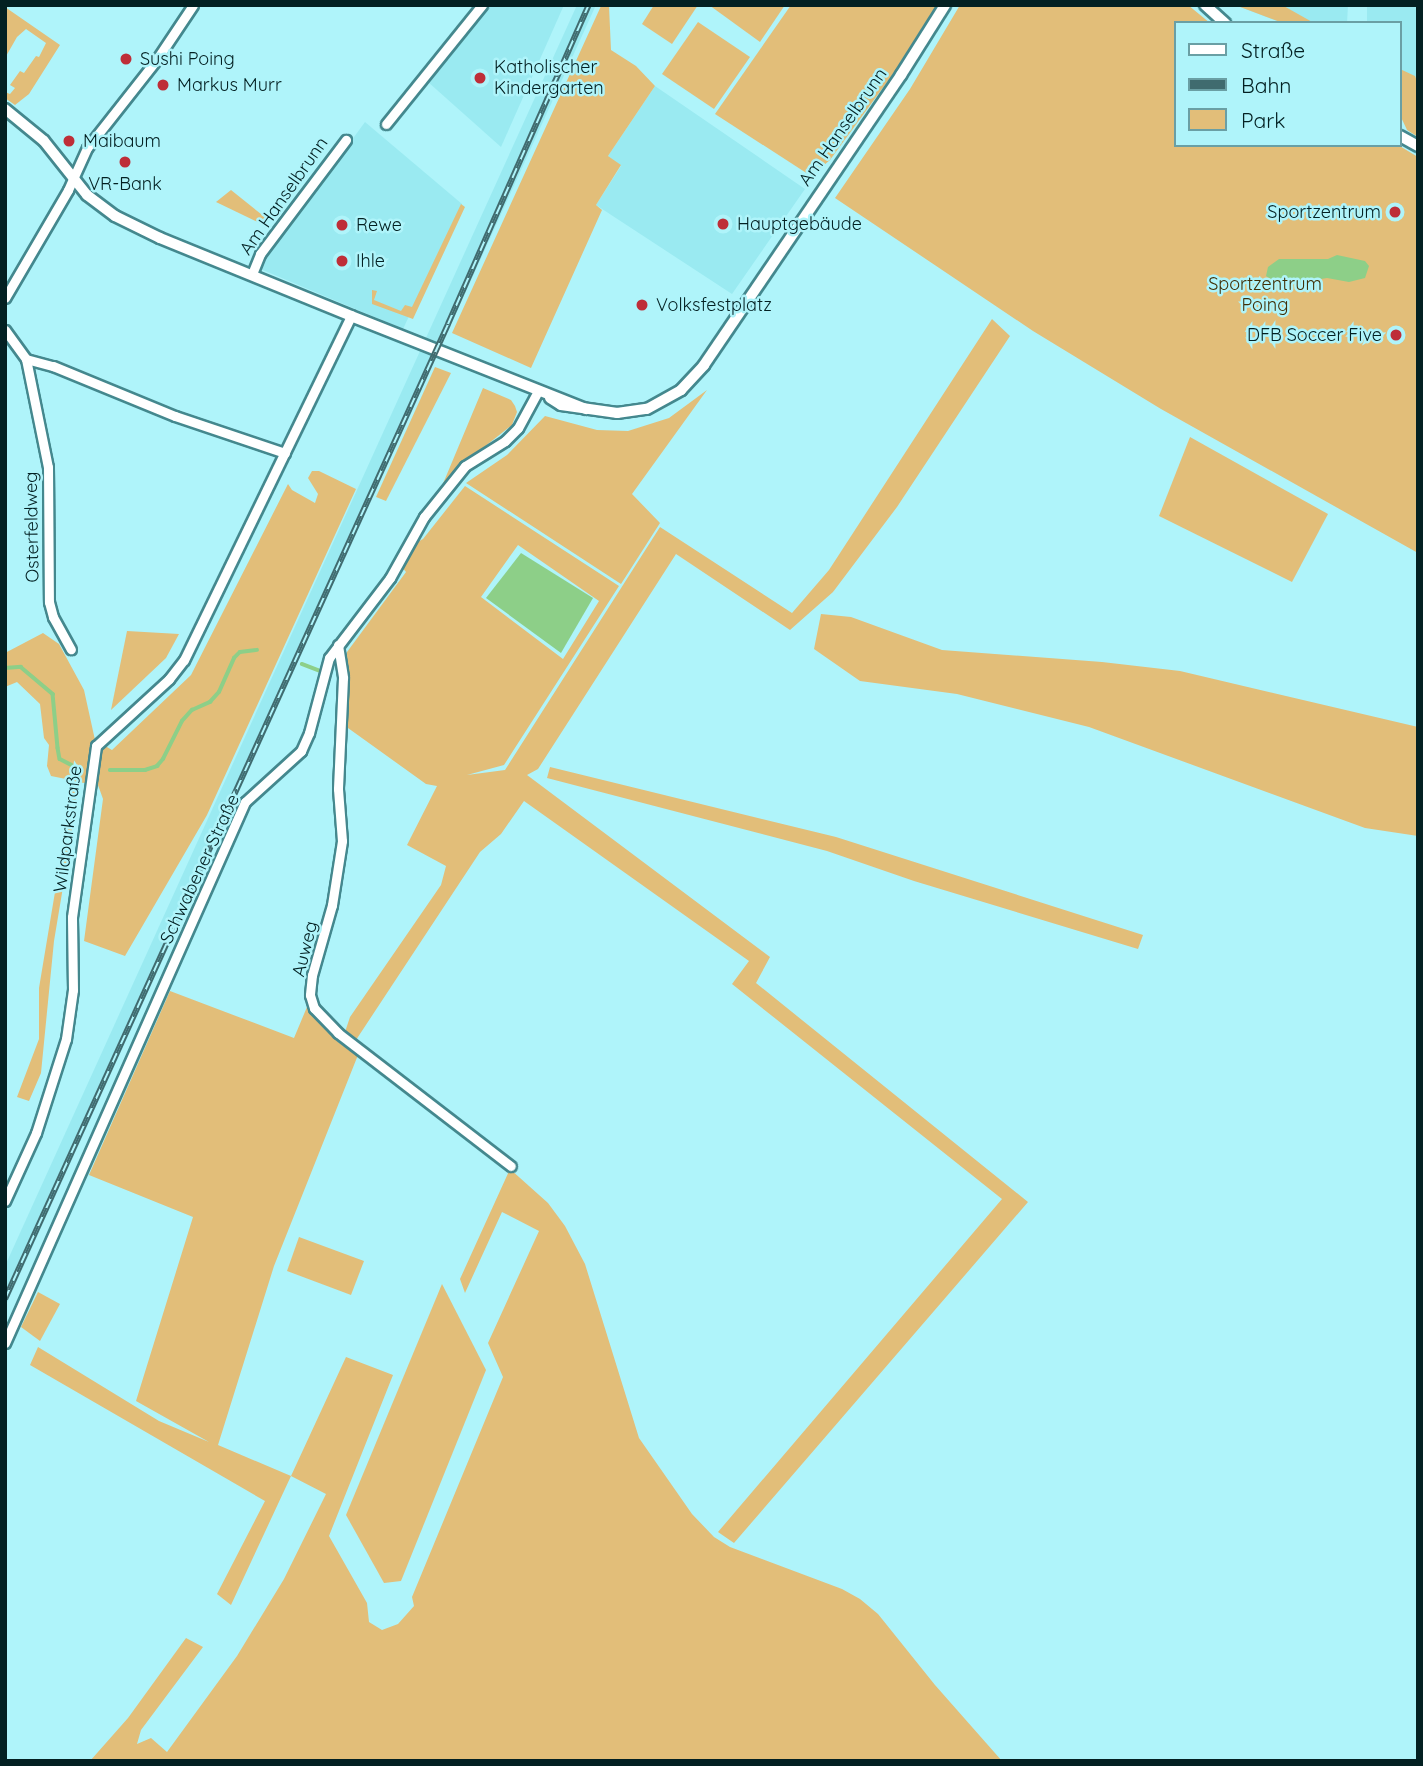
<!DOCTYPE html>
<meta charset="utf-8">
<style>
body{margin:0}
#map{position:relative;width:1423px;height:1766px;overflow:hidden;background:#aff4fa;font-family:Quicksand,sans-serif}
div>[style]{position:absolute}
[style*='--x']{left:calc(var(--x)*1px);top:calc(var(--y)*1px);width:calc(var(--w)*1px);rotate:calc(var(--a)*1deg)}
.built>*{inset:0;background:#9aeaf1}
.green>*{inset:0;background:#e2be79}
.water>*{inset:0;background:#8dcf88}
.stream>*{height:3.5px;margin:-1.75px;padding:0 1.75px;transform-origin:1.75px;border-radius:1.75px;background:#8dcf88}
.roads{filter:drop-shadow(2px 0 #44888e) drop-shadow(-2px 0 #44888e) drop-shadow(0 2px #44888e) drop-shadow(0 -2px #44888e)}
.minor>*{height:9px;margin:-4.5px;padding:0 4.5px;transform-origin:4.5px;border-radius:4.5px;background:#fff}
.tertiary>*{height:10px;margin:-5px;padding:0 5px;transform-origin:5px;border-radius:5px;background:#fff}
.rail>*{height:6px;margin-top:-3px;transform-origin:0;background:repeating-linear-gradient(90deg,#aff4fa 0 10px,#406b6f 0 20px);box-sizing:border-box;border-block:2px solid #406b6f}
.dots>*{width:19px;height:19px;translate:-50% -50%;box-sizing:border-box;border:4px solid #aff4fa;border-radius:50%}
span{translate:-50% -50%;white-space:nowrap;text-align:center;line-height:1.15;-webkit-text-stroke:5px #aff4fa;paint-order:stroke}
.poi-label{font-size:18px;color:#032022}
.left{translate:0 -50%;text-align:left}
.right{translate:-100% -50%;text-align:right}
.street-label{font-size:18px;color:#032022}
.park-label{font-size:18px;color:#402e05}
.frame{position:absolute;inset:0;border:7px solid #032022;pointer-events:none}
.legend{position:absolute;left:1174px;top:21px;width:228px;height:126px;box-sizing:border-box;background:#aff4fa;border:2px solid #6a9fa4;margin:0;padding:9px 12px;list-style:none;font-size:21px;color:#032022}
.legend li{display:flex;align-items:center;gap:14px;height:35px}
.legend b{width:35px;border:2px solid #6a9fa4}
</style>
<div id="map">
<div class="built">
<div style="clip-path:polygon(490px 5px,564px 5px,501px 147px,428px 82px,430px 75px)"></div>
<div style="clip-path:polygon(577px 5px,596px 5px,5px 1307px,5px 1266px)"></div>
<div style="clip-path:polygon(1235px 5px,1348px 5px,1347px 23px,1283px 23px)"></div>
<div style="clip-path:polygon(1367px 5px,1418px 5px,1418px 96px,1400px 78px,1400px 23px,1367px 23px)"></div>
<div style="clip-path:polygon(655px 86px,805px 189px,732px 294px,596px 205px,621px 166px,608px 156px)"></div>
<div style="clip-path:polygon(365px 122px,462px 204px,403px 329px,258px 268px)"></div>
</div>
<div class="green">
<div style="clip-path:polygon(654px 5px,698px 5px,672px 44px,642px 24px)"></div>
<div style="clip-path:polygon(709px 5px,785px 5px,760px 42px)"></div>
<div style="clip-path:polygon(791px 5px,938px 5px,901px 63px,830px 160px,811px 176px,715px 114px)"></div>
<div style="clip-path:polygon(960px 5px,1188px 5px,1210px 23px,1176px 23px,1176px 145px,1398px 145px,1418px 157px,1418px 553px,1161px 409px,1033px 331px,835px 198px,910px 89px)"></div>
<div style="clip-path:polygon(1235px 5px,1282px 5px,1314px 23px,1283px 23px)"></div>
<div style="clip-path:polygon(601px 6px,609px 6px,611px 50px,636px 66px,655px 86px,608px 156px,621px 165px,596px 205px,602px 210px,531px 368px,452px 333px)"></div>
<div style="clip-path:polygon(5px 7px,60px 45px,29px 94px,15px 105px,5px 98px,5px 92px,10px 94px,15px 88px,10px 85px,20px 71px,24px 73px,36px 56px,39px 57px,46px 43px,26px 29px,17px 37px,5px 58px)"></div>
<div style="clip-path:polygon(698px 22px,750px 57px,714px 109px,662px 74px)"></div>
<div style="clip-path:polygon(1400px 69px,1415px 76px,1418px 84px,1418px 137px,1407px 130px,1400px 115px)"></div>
<div style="clip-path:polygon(231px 190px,266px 218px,262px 224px,216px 202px)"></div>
<div style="clip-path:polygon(461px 204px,465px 207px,413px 319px,372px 304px,372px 290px,377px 291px,374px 300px,401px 311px,405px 305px,412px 307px)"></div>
<div style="clip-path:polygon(evenodd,992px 319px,1010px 336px,897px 507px,833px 592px,790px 630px,676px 554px,538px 769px,527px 775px,770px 957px,756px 983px,1028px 1202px,734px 1543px,718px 1532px,1002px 1199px,732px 984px,749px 961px,524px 801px,501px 834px,480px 852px,356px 1040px,345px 1032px,350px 1017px,441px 885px,446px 866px,407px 845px,437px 786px,426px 784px,348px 728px,347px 652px,406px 572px,401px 566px,414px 544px,423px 539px,465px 486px,619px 586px,504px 765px,467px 775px,505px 770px,660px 527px,792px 613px,829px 570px,992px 319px,518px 545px,599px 601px,563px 659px,481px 597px,518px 545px)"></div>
<div style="clip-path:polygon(435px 367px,451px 373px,386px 501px,376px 497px)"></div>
<div style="clip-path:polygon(483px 388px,511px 400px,515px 406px,517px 412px,512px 425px,464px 463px,442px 486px)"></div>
<div style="clip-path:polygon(707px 390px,632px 494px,660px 523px,621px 584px,466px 483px,507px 455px,545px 416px,597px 430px,628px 431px,669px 418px)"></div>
<div style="clip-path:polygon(1190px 437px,1328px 514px,1292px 582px,1159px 516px)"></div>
<div style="clip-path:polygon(312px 471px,319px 471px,356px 489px,207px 815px,125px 956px,84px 941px,103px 799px,98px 785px,78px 782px,71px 839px,63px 839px,71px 780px,51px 776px,47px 766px,49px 745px,44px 738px,40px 704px,17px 682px,5px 687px,5px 653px,43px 633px,59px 644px,84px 690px,95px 740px,112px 750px,191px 675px,288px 484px,292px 490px,315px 503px,318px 494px,308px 478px)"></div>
<div style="clip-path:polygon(821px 614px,851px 617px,942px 650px,1102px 662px,1180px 671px,1418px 727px,1418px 836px,1365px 828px,1089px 727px,957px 694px,860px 681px,814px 649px)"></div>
<div style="clip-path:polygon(127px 631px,179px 634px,166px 658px,111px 710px)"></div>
<div style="clip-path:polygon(550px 767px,836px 837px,1143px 935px,1138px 949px,914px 881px,827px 851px,547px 778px)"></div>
<div style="clip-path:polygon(62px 850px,69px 851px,54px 941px,41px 1073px,29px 1101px,17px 1097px,39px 1039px,39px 988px)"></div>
<div style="clip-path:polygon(170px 991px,294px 1038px,307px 1007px,338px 1042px,358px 1055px,274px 1266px,218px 1445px,291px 1476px,346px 1357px,393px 1375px,329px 1536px,367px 1603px,369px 1622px,382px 1630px,398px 1624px,414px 1606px,412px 1597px,503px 1377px,488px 1343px,539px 1231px,502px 1212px,465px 1293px,460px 1279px,510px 1169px,548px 1203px,565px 1226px,585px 1264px,639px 1438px,692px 1514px,714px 1537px,730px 1547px,842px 1589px,860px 1599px,878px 1614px,935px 1685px,1002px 1761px,90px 1761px,128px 1718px,186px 1638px,203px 1647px,141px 1730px,137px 1744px,151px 1738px,167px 1752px,237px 1656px,284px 1579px,326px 1494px,291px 1476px,231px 1605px,217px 1594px,265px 1501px,30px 1365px,38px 1347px,159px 1421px,209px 1442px,136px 1401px,193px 1217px,89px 1175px)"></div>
<div style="clip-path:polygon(299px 1237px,364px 1261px,351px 1295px,287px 1271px)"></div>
<div style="clip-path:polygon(442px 1284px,486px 1370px,401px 1581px,384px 1583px,346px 1515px)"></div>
<div style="clip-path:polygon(38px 1292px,60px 1304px,40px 1341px,21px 1327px)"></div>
</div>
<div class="water">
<div style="clip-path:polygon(1337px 255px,1365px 261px,1369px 266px,1365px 278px,1349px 282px,1327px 278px,1291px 284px,1277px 283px,1266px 276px,1268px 267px,1279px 259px,1328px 259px)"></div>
<div style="clip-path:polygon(521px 553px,593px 598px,561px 653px,486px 598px)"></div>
</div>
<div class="stream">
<div style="--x:302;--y:664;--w:19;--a:21"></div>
<div style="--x:5;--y:668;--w:16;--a:-4"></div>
<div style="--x:21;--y:667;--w:42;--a:40.2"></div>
<div style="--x:53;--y:694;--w:54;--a:84.7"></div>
<div style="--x:58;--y:748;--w:11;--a:80"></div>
<div style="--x:60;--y:759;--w:13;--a:27"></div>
<div style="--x:110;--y:770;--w:35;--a:0"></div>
<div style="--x:145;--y:770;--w:13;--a:-18"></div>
<div style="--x:157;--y:766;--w:9;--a:-49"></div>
<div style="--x:163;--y:759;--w:42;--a:-63.4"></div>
<div style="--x:182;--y:721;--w:15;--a:-48"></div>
<div style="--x:192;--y:710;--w:20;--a:-24"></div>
<div style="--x:210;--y:702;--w:13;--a:-48"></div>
<div style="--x:219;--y:692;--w:37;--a:-66"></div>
<div style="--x:234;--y:658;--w:8;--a:-45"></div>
<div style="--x:240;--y:652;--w:17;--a:-7"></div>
</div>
<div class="roads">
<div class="minor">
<div style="--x:386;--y:124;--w:153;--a:-51.1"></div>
<div style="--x:252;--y:274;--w:22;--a:-68"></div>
<div style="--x:260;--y:254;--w:143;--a:-53"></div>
<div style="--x:5;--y:298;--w:125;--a:-59.7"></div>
<div style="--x:68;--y:190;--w:46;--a:-65.7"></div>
<div style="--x:87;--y:148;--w:113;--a:-51.8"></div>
<div style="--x:157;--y:59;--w:65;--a:-56.3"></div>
<div style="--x:5;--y:330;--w:36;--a:54"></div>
<div style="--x:26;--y:359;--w:28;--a:15"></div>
<div style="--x:53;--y:366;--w:132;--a:22.3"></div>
<div style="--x:175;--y:416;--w:116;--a:18.6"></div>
<div style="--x:26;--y:359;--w:110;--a:78.5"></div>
<div style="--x:48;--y:467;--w:135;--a:89.6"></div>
<div style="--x:49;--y:602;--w:16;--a:75"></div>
<div style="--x:53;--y:617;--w:37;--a:61"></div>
<div style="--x:338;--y:645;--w:33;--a:81"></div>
<div style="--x:343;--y:678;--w:111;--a:92.6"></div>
<div style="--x:338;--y:789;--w:52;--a:85.6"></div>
<div style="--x:342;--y:841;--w:65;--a:98.9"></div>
<div style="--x:332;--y:905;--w:73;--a:105.9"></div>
<div style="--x:312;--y:975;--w:20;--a:96"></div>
<div style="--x:310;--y:995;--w:14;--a:73"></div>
<div style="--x:314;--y:1008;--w:35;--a:46"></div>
<div style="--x:338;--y:1033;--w:218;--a:37.6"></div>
<div style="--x:5;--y:1201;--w:75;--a:-65.5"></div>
<div style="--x:36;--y:1133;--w:99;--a:-72.3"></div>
<div style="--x:66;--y:1039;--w:49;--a:-81.9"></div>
<div style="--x:73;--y:990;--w:73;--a:-90.8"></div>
<div style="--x:72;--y:917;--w:173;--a:-82"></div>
<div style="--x:96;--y:746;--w:99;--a:-42.5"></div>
<div style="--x:169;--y:679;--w:24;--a:-52"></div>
<div style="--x:184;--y:660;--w:382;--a:-64.1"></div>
<div style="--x:5;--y:1343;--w:592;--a:-66.08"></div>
<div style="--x:245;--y:802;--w:76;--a:-42.3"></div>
<div style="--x:301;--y:751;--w:20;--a:-66"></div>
<div style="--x:309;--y:733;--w:78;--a:-75.1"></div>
<div style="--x:329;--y:658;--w:101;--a:-52.7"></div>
<div style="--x:390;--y:578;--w:70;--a:-60.9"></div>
<div style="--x:424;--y:517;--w:65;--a:-51.2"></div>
<div style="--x:465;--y:466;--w:47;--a:-32"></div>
<div style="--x:505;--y:441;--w:18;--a:-45"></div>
<div style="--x:518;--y:428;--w:42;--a:-61.6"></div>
</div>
<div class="tertiary">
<div style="--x:1205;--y:5;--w:27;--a:42"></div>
<div style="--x:5;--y:109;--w:50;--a:39.4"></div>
<div style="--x:44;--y:141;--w:69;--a:51.5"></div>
<div style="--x:87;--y:195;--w:35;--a:37"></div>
<div style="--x:115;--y:216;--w:50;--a:26.1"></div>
<div style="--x:160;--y:238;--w:206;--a:22.2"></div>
<div style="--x:351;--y:316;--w:253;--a:21.6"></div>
<div style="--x:1400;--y:136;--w:21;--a:29"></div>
<div style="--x:550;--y:398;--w:13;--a:32"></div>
<div style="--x:561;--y:405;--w:57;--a:8.1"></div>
<div style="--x:617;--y:413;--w:30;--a:-8"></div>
<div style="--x:647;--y:409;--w:39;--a:-29"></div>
<div style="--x:681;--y:390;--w:34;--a:-47"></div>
<div style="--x:704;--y:365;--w:351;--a:-55.8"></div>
<div style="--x:901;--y:75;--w:83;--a:-57.8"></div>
</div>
</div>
<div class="rail">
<div style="--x:5;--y:1299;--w:1071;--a:-65.56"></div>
<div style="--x:448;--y:324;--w:349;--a:-66.2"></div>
</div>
<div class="dots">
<div style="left:126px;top:59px;background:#be2e38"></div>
<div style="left:480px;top:78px;background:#be2e38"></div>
<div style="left:163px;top:85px;background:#be2e38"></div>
<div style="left:69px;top:141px;background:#be2e38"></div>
<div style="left:125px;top:162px;background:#be2e38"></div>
<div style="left:1395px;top:212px;background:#be2e38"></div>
<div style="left:723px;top:224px;background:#be2e38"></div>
<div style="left:342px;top:225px;background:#be2e38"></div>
<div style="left:342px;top:261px;background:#be2e38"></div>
<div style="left:642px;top:305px;background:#be2e38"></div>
<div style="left:1396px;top:335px;background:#be2e38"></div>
</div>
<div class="poi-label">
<span class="left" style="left:140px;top:59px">Sushi Poing</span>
<span class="left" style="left:494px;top:78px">Katholischer<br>Kindergarten</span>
<span class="left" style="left:177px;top:85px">Markus Murr</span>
<span class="left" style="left:83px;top:141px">Maibaum</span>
<span style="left:125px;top:184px">VR-Bank</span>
<span class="right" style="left:1381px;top:212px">Sportzentrum</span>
<span class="left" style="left:737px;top:224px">Hauptgebäude</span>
<span class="left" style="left:356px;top:225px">Rewe</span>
<span class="left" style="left:356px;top:261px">Ihle</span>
<span class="left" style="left:656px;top:305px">Volksfestplatz</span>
<span class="right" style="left:1382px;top:335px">DFB Soccer Five</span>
</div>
<div class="street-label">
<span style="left:843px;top:127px;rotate:-55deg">Am Hanselbrunn</span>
<span style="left:284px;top:196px;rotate:-55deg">Am Hanselbrunn</span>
<span style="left:32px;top:527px;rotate:-91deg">Osterfeldweg</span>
<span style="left:68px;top:829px;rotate:-83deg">Wildparkstraße</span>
<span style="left:200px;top:869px;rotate:-65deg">Schwabener Straße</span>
<span style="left:305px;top:949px;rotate:-76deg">Auweg</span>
</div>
<div class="park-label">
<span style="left:1265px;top:295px">Sportzentrum<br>Poing</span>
</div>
<div class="frame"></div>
<ul class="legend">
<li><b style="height:9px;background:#fff"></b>Straße</li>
<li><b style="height:9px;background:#406b6f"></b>Bahn</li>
<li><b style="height:19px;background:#e2be79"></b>Park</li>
</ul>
</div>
